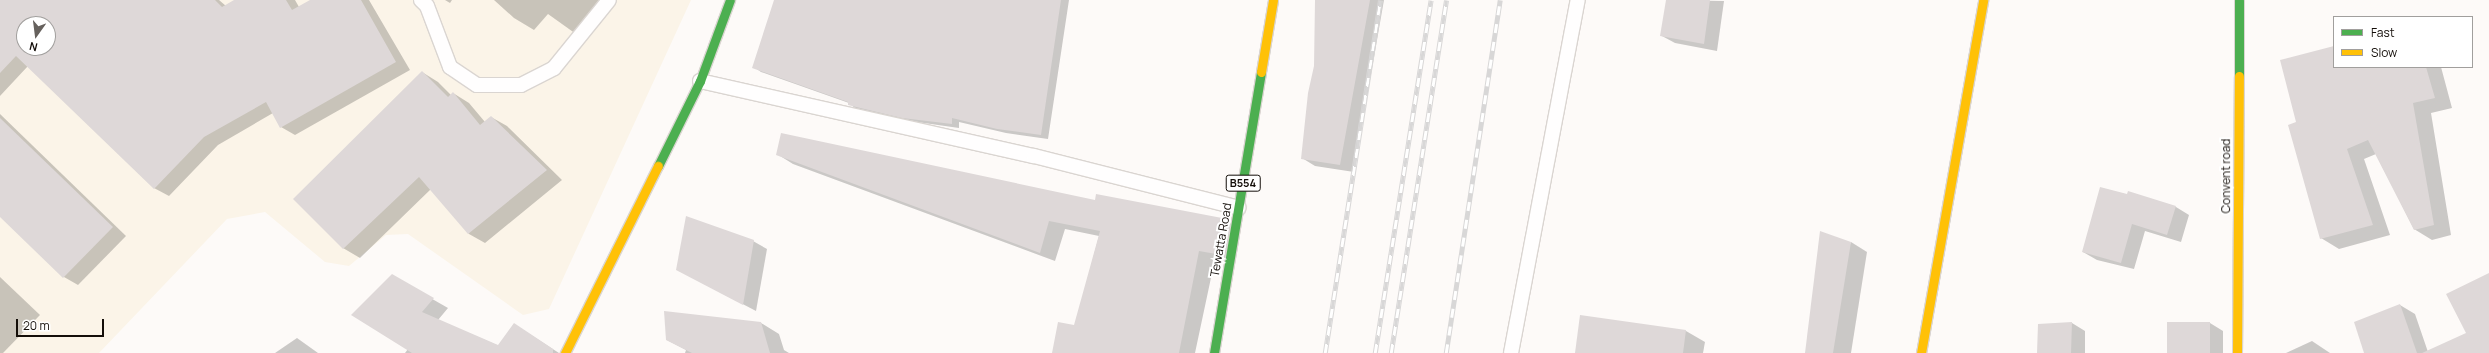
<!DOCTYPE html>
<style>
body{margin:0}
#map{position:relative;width:2489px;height:353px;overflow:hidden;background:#fdfaf8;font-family:Manrope,sans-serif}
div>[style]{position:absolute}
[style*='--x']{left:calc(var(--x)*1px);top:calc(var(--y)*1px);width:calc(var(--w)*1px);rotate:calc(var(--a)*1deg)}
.medical>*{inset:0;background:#fbf4e8}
.shadow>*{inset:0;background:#0003}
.building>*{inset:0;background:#ded8d8}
.roads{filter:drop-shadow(1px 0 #dad5d1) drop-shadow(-1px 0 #dad5d1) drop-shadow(0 1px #dad5d1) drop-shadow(0 -1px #dad5d1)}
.lane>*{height:14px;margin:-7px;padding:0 7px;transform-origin:7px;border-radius:7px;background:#fffefe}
.fast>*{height:9px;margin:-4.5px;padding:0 4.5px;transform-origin:4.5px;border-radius:4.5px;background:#4caf50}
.slow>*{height:9px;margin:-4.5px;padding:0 4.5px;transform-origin:4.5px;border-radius:4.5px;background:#ffc107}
.rail>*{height:4.5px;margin-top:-2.25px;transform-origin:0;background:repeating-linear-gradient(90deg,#fff 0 9px,#d8d7d7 0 18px);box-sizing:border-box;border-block:1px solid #d8d7d7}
span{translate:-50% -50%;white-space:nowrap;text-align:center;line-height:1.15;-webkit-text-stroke:4px #fff;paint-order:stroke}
.shield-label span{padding:1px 3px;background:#fff;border:1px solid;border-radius:3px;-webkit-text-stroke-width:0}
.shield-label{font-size:11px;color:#140e09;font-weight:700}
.street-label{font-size:12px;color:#140e09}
.legend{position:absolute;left:2333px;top:16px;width:140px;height:52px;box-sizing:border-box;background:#fff;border:1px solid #a19f9d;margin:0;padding:5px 7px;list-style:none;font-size:12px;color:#140e09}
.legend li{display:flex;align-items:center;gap:8px;height:20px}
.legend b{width:20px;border:1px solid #a19f9d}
.north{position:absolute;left:16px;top:16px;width:40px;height:40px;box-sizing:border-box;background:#fff;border:1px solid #a19f9d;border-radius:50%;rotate:194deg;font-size:11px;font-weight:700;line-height:16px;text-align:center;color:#140e09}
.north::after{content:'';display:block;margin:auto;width:14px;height:18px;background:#66615d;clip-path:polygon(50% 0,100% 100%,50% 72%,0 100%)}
.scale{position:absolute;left:16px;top:319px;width:88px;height:18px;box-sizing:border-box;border:2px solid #140e09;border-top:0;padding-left:5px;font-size:12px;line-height:14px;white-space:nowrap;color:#140e09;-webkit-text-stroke:3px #fff;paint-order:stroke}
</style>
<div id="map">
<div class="medical">
<div style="clip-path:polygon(evenodd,0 0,691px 0,549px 309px,523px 315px,408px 234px,386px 235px,349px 266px,325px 262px,265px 212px,227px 219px,99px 353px,0 353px,0 0,24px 24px,48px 24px,48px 48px,24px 48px,24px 24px)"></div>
</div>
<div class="shadow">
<div style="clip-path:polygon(evenodd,0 0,219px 0,226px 6px,236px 0,295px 0,299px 7px,312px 0,369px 0,410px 70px,295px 135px,281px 127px,273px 113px,218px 145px,169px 196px,154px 188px,28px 66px,0 96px,0 0,24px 24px,48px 24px,48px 48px,24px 48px,24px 24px)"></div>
<div style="clip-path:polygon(445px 0,452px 0,450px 3px)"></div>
<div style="clip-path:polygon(494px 0,608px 0,576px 34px,548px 14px,534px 30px,514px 18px)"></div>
<div style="clip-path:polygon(783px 0,1069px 0,1048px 139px,1006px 133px,959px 122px,959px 128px,910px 121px,856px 109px,849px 103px,761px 72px,754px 67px)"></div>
<div style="clip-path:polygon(1317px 0,1384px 0,1354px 172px,1315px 166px,1302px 158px,1315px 66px)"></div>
<div style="clip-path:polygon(1667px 0,1724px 1px,1717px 51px,1675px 43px,1662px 36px)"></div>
<div style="clip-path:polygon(2334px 47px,2334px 67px,2441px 67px,2452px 108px,2431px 113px,2451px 235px,2432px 240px,2414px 229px,2376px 154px,2364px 159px,2390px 235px,2339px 249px,2321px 238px,2298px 123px)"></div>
<div style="clip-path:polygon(422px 72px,438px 82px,451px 95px,453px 93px,469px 103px,485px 122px,491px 117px,507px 126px,562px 180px,485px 243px,469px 234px,431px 189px,360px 258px,343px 248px)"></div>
<div style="clip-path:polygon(0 114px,126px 236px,78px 285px,64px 277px,0 216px)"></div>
<div style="clip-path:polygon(777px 154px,1222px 219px,1237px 228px,1231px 262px,1215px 259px,1195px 353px,1053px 353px,1075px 326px,1099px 236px,1065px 229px,1055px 261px,793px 164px)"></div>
<div style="clip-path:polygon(2101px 188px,2176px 207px,2189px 215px,2181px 242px,2145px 231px,2134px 269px,2097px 260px,2083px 252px)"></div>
<div style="clip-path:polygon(753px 241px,767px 249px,756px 311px,691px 277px)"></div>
<div style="clip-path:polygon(1851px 242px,1867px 252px,1851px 353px,1806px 353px)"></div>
<div style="clip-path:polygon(2489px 274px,2489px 353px,2365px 353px,2400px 305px,2415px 314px,2428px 352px,2467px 334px)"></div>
<div style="clip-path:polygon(392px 276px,448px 308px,438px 320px,499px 346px,514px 324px,559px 353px,405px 353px,408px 349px)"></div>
<div style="clip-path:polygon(0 277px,40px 315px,3px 353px,0 353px)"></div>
<div style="clip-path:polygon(1581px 316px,1686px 331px,1705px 342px,1703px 353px,1576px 353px)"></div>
<div style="clip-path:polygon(761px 323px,779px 334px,784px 350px,789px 353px,685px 353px,686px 350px,667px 340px)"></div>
<div style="clip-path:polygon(2072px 323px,2085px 331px,2085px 353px,2038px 353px)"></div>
<div style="clip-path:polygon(2210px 323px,2223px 331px,2223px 353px,2168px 353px)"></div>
<div style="clip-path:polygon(297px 338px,318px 353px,275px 353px)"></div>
<div style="clip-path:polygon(2312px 341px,2330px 353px,2286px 353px)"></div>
</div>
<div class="building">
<div style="clip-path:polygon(evenodd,0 0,215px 0,222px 7px,234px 0,286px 0,292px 10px,310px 0,361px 0,396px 62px,280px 128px,266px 102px,204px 137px,154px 189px,16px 56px,0 73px,0 0,24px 24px,48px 24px,48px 48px,24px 48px,24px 24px)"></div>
<div style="clip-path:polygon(774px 0,1061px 0,1041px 135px,997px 129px,952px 118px,952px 124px,902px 118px,848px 105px,848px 102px,752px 68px)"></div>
<div style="clip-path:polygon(1315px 0,1370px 0,1340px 165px,1301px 159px,1308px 93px,1314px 66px)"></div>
<div style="clip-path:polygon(1666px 0,1710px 0,1704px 44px,1660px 36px)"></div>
<div style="clip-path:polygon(2334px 46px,2334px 67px,2426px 67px,2435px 98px,2413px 103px,2434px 225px,2414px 230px,2368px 140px,2347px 149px,2373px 225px,2320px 239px,2288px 125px,2296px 122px,2280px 60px)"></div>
<div style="clip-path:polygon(422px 71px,448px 97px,453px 92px,480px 125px,491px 116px,547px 170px,468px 234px,419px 177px,343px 249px,293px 199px)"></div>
<div style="clip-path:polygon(0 118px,113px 227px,63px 278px,0 217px)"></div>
<div style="clip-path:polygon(781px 133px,1095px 200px,1096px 194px,1222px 218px,1216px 254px,1199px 251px,1179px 353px,1052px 353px,1058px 322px,1074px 325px,1100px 231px,1049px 221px,1040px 253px,776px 155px)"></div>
<div style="clip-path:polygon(2100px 187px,2127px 194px,2128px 191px,2176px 206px,2167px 235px,2132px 224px,2121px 263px,2082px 252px)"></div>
<div style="clip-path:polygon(686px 216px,754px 240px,743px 305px,676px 270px)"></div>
<div style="clip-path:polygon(1820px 231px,1851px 242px,1833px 353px,1805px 353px)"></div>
<div style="clip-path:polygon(2489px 273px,2489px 353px,2422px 353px,2466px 333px,2446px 294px)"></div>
<div style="clip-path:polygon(392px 274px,434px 298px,422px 312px,498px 345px,514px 323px,553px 349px,553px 353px,412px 353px,351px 315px)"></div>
<div style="clip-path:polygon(2400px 304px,2417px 353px,2364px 353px,2354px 322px)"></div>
<div style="clip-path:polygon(664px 311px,761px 322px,770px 353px,692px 353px,666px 340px)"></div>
<div style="clip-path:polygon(1580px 315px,1686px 330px,1683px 353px,1575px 353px)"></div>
<div style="clip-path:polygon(2072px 322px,2071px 353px,2037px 353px,2038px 324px)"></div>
<div style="clip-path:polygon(2167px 322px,2210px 322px,2210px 353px,2167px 353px)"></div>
</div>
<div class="roads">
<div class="lane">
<div style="--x:421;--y:0;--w:8;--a:45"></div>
<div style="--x:427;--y:6;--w:65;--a:69.3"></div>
<div style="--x:450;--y:67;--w:32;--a:34"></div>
<div style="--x:477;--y:85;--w:44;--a:0"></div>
<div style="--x:521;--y:85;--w:37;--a:-27"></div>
<div style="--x:554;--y:68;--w:87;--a:-51"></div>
<div style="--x:700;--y:81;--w:342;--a:12.7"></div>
<div style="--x:1034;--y:156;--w:211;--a:14.2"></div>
<div style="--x:1511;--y:353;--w:359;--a:-79.3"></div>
</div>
<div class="fast">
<div style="--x:2239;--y:76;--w:76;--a:-90"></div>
<div style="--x:658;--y:166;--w:95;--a:-63.7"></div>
<div style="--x:700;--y:81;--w:86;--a:-69.7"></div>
<div style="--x:1214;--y:353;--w:285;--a:-80.5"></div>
</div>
<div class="slow">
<div style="--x:1261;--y:72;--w:73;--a:-80.5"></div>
<div style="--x:565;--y:353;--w:209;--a:-63.6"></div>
<div style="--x:1921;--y:353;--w:358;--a:-80"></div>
<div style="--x:2237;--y:353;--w:277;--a:-89.6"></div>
</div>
</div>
<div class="rail">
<div style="--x:1325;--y:353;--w:357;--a:-81.1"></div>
<div style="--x:1375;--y:353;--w:357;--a:-81"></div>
<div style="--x:1391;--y:353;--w:357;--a:-81.1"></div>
<div style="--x:1446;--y:353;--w:357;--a:-81.3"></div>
</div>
<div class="shield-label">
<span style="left:1243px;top:183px">B554</span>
</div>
<div class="street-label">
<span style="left:2226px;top:176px;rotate:-90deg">Convent road</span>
<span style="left:1221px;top:240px;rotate:-80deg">Tewatta Road</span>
</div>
<ul class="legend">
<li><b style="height:5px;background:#4caf50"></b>Fast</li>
<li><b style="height:5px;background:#ffc107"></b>Slow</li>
</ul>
<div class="north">N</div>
<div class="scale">20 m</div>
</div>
